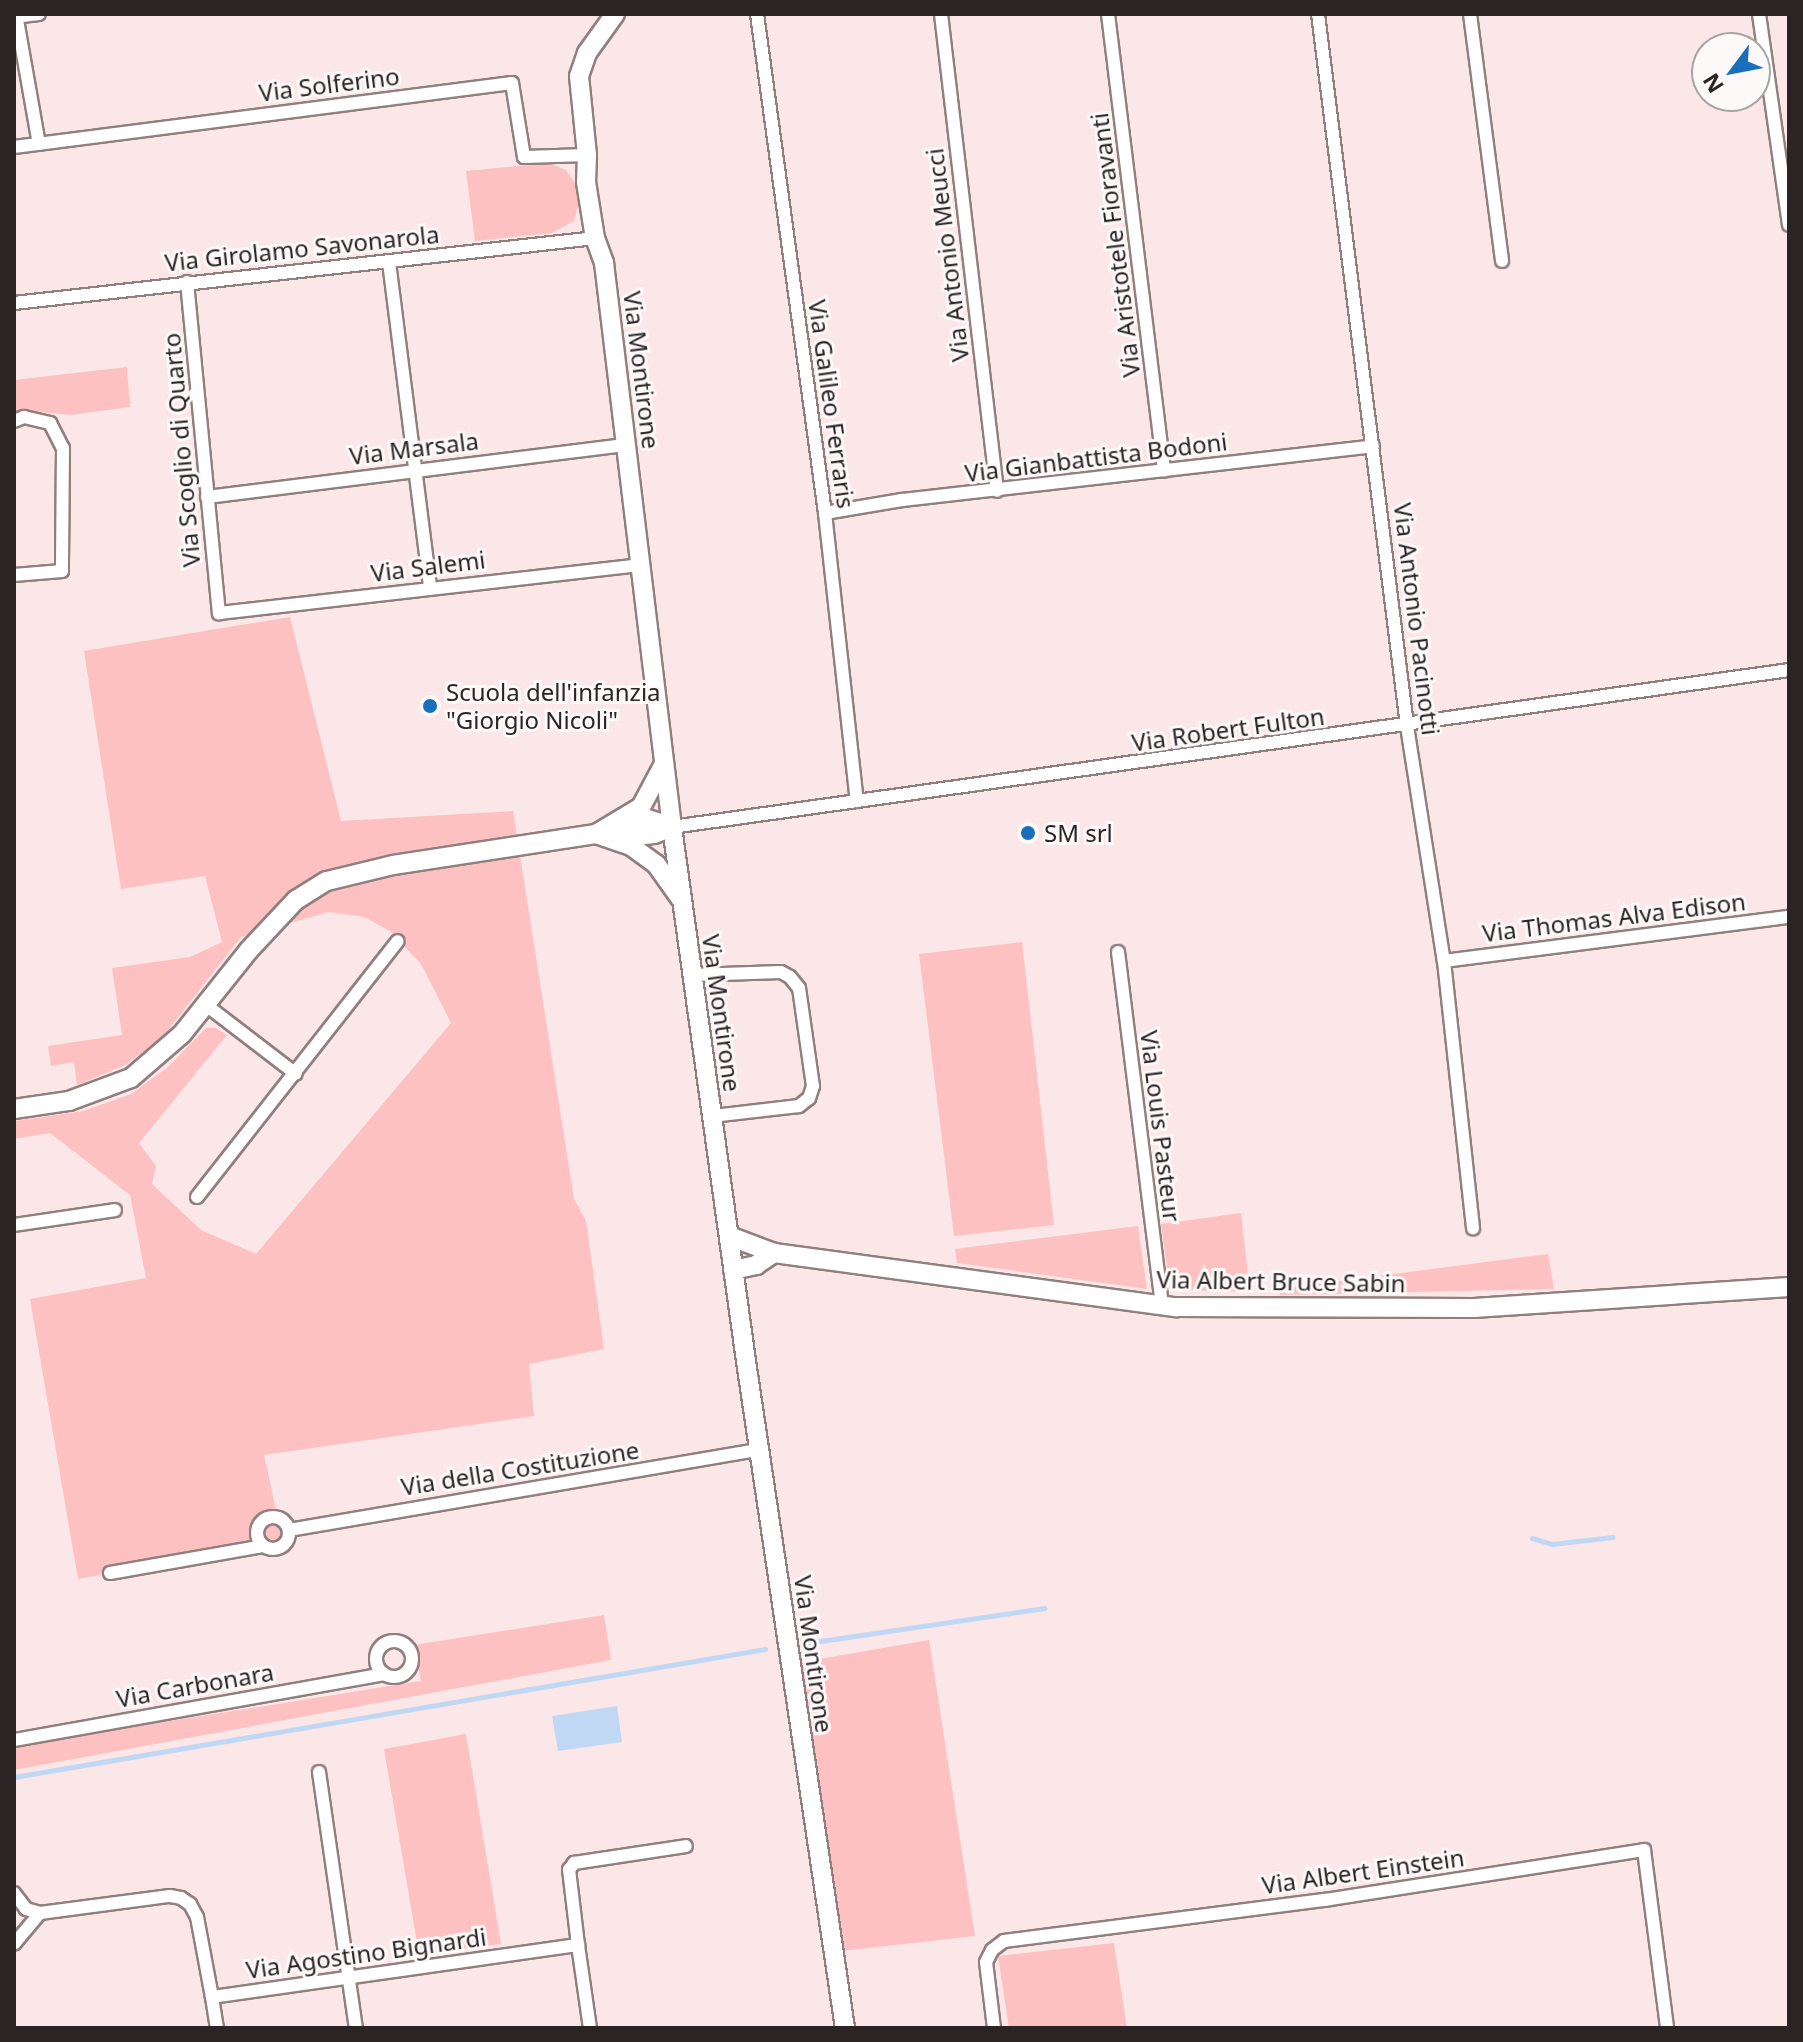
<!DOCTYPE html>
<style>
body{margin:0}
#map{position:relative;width:1803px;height:2042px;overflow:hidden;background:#fbe7e7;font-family:"Noto Sans",sans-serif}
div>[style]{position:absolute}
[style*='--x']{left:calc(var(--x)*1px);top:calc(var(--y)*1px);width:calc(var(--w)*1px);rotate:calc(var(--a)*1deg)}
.green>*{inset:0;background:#fec1c2}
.water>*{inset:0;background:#c0d8f3}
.stream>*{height:5px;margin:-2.5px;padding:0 2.5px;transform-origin:2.5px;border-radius:2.5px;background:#c0d8f3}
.roads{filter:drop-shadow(2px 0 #907f7f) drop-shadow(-2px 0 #907f7f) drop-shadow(0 2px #907f7f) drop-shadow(0 -2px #907f7f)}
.street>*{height:12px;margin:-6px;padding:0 6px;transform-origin:6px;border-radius:6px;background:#fff}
.street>.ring{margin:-6px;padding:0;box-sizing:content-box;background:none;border:12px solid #fff;border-radius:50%}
.secondary>*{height:18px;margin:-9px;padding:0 9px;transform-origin:9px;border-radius:9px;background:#fff}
.dots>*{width:22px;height:22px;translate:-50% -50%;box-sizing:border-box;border:4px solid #fdf9f9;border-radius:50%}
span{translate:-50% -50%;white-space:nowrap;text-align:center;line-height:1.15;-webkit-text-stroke:6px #fdf9f9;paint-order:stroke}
.street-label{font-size:24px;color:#2b2424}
.poi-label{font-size:24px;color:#2b2424}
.left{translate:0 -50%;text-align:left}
.frame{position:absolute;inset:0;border:16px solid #2b2424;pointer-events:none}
.north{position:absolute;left:1691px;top:32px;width:80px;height:80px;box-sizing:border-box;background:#fdf9f9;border:2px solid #a9a4a4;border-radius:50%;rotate:238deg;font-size:22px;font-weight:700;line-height:32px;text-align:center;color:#2b2424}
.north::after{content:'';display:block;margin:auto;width:28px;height:36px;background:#1870bd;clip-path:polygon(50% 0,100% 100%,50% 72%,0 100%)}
</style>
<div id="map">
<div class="green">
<div style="clip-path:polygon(549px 163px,566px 170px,575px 183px,579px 202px,574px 221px,552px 233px,475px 241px,466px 171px)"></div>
<div style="clip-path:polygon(127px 367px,130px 407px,70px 415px,24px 410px,14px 413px,14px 380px)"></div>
<div style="clip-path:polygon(290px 617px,341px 821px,513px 811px,574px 1199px,586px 1221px,604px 1349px,529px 1364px,534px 1416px,264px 1455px,283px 1542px,78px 1579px,30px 1299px,146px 1278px,130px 1195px,50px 1133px,14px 1139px,14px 1121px,83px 1111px,131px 1094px,168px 1067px,206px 1028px,216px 1028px,227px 1035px,139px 1143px,156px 1166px,152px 1184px,201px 1230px,256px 1254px,451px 1023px,421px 964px,390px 931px,364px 917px,329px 912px,241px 937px,161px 1039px,125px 1065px,77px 1085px,74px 1062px,51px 1066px,48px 1046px,122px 1035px,112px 968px,190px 957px,222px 942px,205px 876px,121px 889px,84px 651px)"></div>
<div style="clip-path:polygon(1022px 942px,1054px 1225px,954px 1236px,919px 954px)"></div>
<div style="clip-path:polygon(1241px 1213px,1250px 1292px,1170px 1290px,1161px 1224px)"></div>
<div style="clip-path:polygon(1138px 1226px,1147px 1289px,957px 1263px,955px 1249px)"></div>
<div style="clip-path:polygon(1548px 1254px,1554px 1289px,1280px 1295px,1278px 1289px)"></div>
<div style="clip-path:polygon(604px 1615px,611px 1660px,14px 1770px,14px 1746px,421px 1681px,414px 1645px)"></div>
<div style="clip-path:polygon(929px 1640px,975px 1936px,833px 1952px,791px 1664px)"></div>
<div style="clip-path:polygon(466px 1734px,501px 1944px,419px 1954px,384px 1749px)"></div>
<div style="clip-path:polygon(1114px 1943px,1127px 2028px,1009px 2028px,998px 1956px)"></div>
</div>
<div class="water">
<div style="clip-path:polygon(617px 1706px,622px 1742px,558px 1751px,552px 1716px)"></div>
</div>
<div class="stream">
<div style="--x:1532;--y:1538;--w:21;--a:17"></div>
<div style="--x:1552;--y:1544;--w:61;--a:-6.5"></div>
<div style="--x:807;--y:1643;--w:240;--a:-8.4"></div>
<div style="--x:14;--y:1777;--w:762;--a:-9.67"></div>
</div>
<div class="roads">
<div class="street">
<div style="--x:16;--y:14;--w:132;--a:80"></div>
<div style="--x:757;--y:14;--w:504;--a:82.24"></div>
<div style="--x:825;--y:513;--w:290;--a:83.7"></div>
<div style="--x:941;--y:14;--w:480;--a:83.3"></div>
<div style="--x:1108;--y:14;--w:460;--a:83"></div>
<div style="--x:1318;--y:14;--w:718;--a:82.87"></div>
<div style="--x:1407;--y:726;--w:238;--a:81.1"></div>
<div style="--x:1444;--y:961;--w:269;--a:83.8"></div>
<div style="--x:1470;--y:14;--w:249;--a:82.6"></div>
<div style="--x:1759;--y:14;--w:213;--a:81.9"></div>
<div style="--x:14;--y:17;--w:25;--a:-7"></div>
<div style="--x:14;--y:147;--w:502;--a:-7.32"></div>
<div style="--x:512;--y:83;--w:75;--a:80.8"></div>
<div style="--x:524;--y:157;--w:63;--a:-1.8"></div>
<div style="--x:389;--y:262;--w:329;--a:82.8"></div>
<div style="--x:187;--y:282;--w:333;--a:84.5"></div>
<div style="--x:219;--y:613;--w:426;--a:-6.5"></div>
<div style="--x:14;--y:303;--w:585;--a:-6.38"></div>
<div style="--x:14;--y:421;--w:11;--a:-22"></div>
<div style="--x:24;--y:417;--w:27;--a:13"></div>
<div style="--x:50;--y:423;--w:28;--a:63"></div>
<div style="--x:63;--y:448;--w:123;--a:90.5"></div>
<div style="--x:62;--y:571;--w:48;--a:175.2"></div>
<div style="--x:207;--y:497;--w:423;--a:-7.1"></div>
<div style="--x:825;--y:513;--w:78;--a:-9.6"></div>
<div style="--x:902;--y:500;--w:474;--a:-6.5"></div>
<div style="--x:672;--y:827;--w:1128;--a:-8"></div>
<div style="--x:1118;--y:952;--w:356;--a:82.9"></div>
<div style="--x:1444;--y:961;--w:348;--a:-7.3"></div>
<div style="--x:693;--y:975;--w:88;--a:-2"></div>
<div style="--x:781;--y:972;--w:10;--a:29"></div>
<div style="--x:790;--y:977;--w:14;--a:51"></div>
<div style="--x:799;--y:988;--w:99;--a:81.9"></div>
<div style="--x:813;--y:1086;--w:13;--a:108"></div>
<div style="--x:809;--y:1098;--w:13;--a:141"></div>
<div style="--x:799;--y:1106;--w:88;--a:173.4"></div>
<div style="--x:206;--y:1005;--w:113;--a:37.5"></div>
<div style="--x:197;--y:1197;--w:325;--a:-51.9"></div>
<div style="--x:14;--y:1225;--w:102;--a:-8.4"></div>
<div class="ring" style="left:257px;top:1517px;width:20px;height:20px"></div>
<div style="--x:289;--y:1530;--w:477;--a:-9.7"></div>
<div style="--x:110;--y:1573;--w:155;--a:-10"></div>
<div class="ring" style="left:376px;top:1641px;width:24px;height:24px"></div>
<div style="--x:14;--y:1740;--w:376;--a:-10.1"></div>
<div style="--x:319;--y:1772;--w:259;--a:81.8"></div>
<div style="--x:14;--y:1893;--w:20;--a:53"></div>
<div style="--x:26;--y:1909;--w:15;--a:16"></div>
<div style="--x:40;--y:1913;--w:40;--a:130"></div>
<div style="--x:40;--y:1913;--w:131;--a:-7.5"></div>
<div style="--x:170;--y:1896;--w:11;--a:10"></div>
<div style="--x:181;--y:1898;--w:11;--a:34"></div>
<div style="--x:190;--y:1904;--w:15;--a:62"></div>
<div style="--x:197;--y:1917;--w:81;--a:79.4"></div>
<div style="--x:212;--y:1997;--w:370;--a:-8.1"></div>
<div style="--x:578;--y:1945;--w:76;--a:-96.8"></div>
<div style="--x:569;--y:1870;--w:9;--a:-54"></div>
<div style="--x:574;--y:1863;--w:113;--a:-8.6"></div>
<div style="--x:578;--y:1945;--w:84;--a:81.8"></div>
<div style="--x:212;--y:1997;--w:31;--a:81"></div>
<div style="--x:994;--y:2028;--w:66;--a:-96.9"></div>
<div style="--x:986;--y:1962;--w:13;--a:-63"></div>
<div style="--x:992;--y:1950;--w:15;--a:-37"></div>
<div style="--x:1004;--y:1941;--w:324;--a:-7.3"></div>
<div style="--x:1325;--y:1900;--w:323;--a:-8.9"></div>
<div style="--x:1644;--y:1850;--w:179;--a:82.6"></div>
</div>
<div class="secondary">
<div style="--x:615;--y:14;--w:48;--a:125.7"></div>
<div style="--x:587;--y:53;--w:24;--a:109"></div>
<div style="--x:579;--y:76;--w:79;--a:84.2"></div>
<div style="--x:587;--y:155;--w:27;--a:92"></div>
<div style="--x:586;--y:182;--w:57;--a:80.9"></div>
<div style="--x:595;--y:238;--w:27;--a:70"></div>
<div style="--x:604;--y:263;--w:568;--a:83.13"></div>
<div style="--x:672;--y:827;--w:539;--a:82.11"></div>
<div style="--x:746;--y:1361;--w:674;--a:81.56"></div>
<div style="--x:621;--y:823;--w:27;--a:-8"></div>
<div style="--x:648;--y:819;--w:25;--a:18"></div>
<div style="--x:596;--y:834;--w:37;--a:19"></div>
<div style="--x:631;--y:846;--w:31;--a:36"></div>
<div style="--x:656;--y:864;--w:42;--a:54.8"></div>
<div style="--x:617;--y:838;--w:37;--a:-6"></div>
<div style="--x:654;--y:834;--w:19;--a:-21"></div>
<div style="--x:14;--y:1109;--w:56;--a:-8.3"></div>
<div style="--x:69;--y:1101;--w:66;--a:-20.4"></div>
<div style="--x:131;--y:1078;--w:67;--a:-40.8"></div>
<div style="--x:182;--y:1034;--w:107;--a:-51.4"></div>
<div style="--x:249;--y:950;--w:69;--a:-46.8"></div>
<div style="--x:296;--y:900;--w:36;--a:-32"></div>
<div style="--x:327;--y:881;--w:68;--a:-13.6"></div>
<div style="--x:393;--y:865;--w:205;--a:-8.7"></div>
<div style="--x:596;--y:834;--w:52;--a:-31"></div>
<div style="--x:641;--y:807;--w:49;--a:-61.9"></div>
<div style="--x:729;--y:1236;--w:48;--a:20.7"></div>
<div style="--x:774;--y:1253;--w:406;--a:7.7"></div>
<div style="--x:1176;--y:1307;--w:298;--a:0.2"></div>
<div style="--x:1474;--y:1308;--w:316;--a:-3.8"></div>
<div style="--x:733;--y:1270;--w:24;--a:-12"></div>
<div style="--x:756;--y:1265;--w:22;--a:-34"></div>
</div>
</div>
<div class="dots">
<div style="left:430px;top:706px;background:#1870bd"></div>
<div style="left:1028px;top:833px;background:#1870bd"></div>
</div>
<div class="street-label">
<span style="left:329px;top:84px;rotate:-7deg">Via Solferino</span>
<span style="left:1115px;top:245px;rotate:-97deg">Via Aristotele Fioravanti</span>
<span style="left:302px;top:248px;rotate:-6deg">Via Girolamo Savonarola</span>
<span style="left:947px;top:255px;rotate:-97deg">Via Antonio Meucci</span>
<span style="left:642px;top:370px;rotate:83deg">Via Montirone</span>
<span style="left:832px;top:404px;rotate:82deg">Via Galileo Ferraris</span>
<span style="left:414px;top:448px;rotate:-7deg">Via Marsala</span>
<span style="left:181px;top:450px;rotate:-95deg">Via Scoglio di Quarto</span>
<span style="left:1096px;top:457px;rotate:-7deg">Via Gianbattista Bodoni</span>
<span style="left:428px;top:566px;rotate:-7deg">Via Salemi</span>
<span style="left:1417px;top:619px;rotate:83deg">Via Antonio Pacinotti</span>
<span style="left:1228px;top:729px;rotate:-8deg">Via Robert Fulton</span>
<span style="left:1614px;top:917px;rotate:-7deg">Via Thomas Alva Edison</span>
<span style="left:722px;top:1013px;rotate:82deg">Via Montirone</span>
<span style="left:1161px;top:1126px;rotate:83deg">Via Louis Pasteur</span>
<span style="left:1281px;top:1281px;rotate:1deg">Via Albert Bruce Sabin</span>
<span style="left:520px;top:1468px;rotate:-9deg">Via della Costituzione</span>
<span style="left:814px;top:1654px;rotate:82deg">Via Montirone</span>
<span style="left:195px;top:1685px;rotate:-10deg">Via Carbonara</span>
<span style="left:1363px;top:1871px;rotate:-8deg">Via Albert Einstein</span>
<span style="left:366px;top:1953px;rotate:-8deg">Via Agostino Bignardi</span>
</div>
<div class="poi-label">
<span class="left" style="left:446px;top:706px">Scuola dell'infanzia<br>"Giorgio Nicoli"</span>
<span class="left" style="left:1044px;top:833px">SM srl</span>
</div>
<div class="frame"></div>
<div class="north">N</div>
</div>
